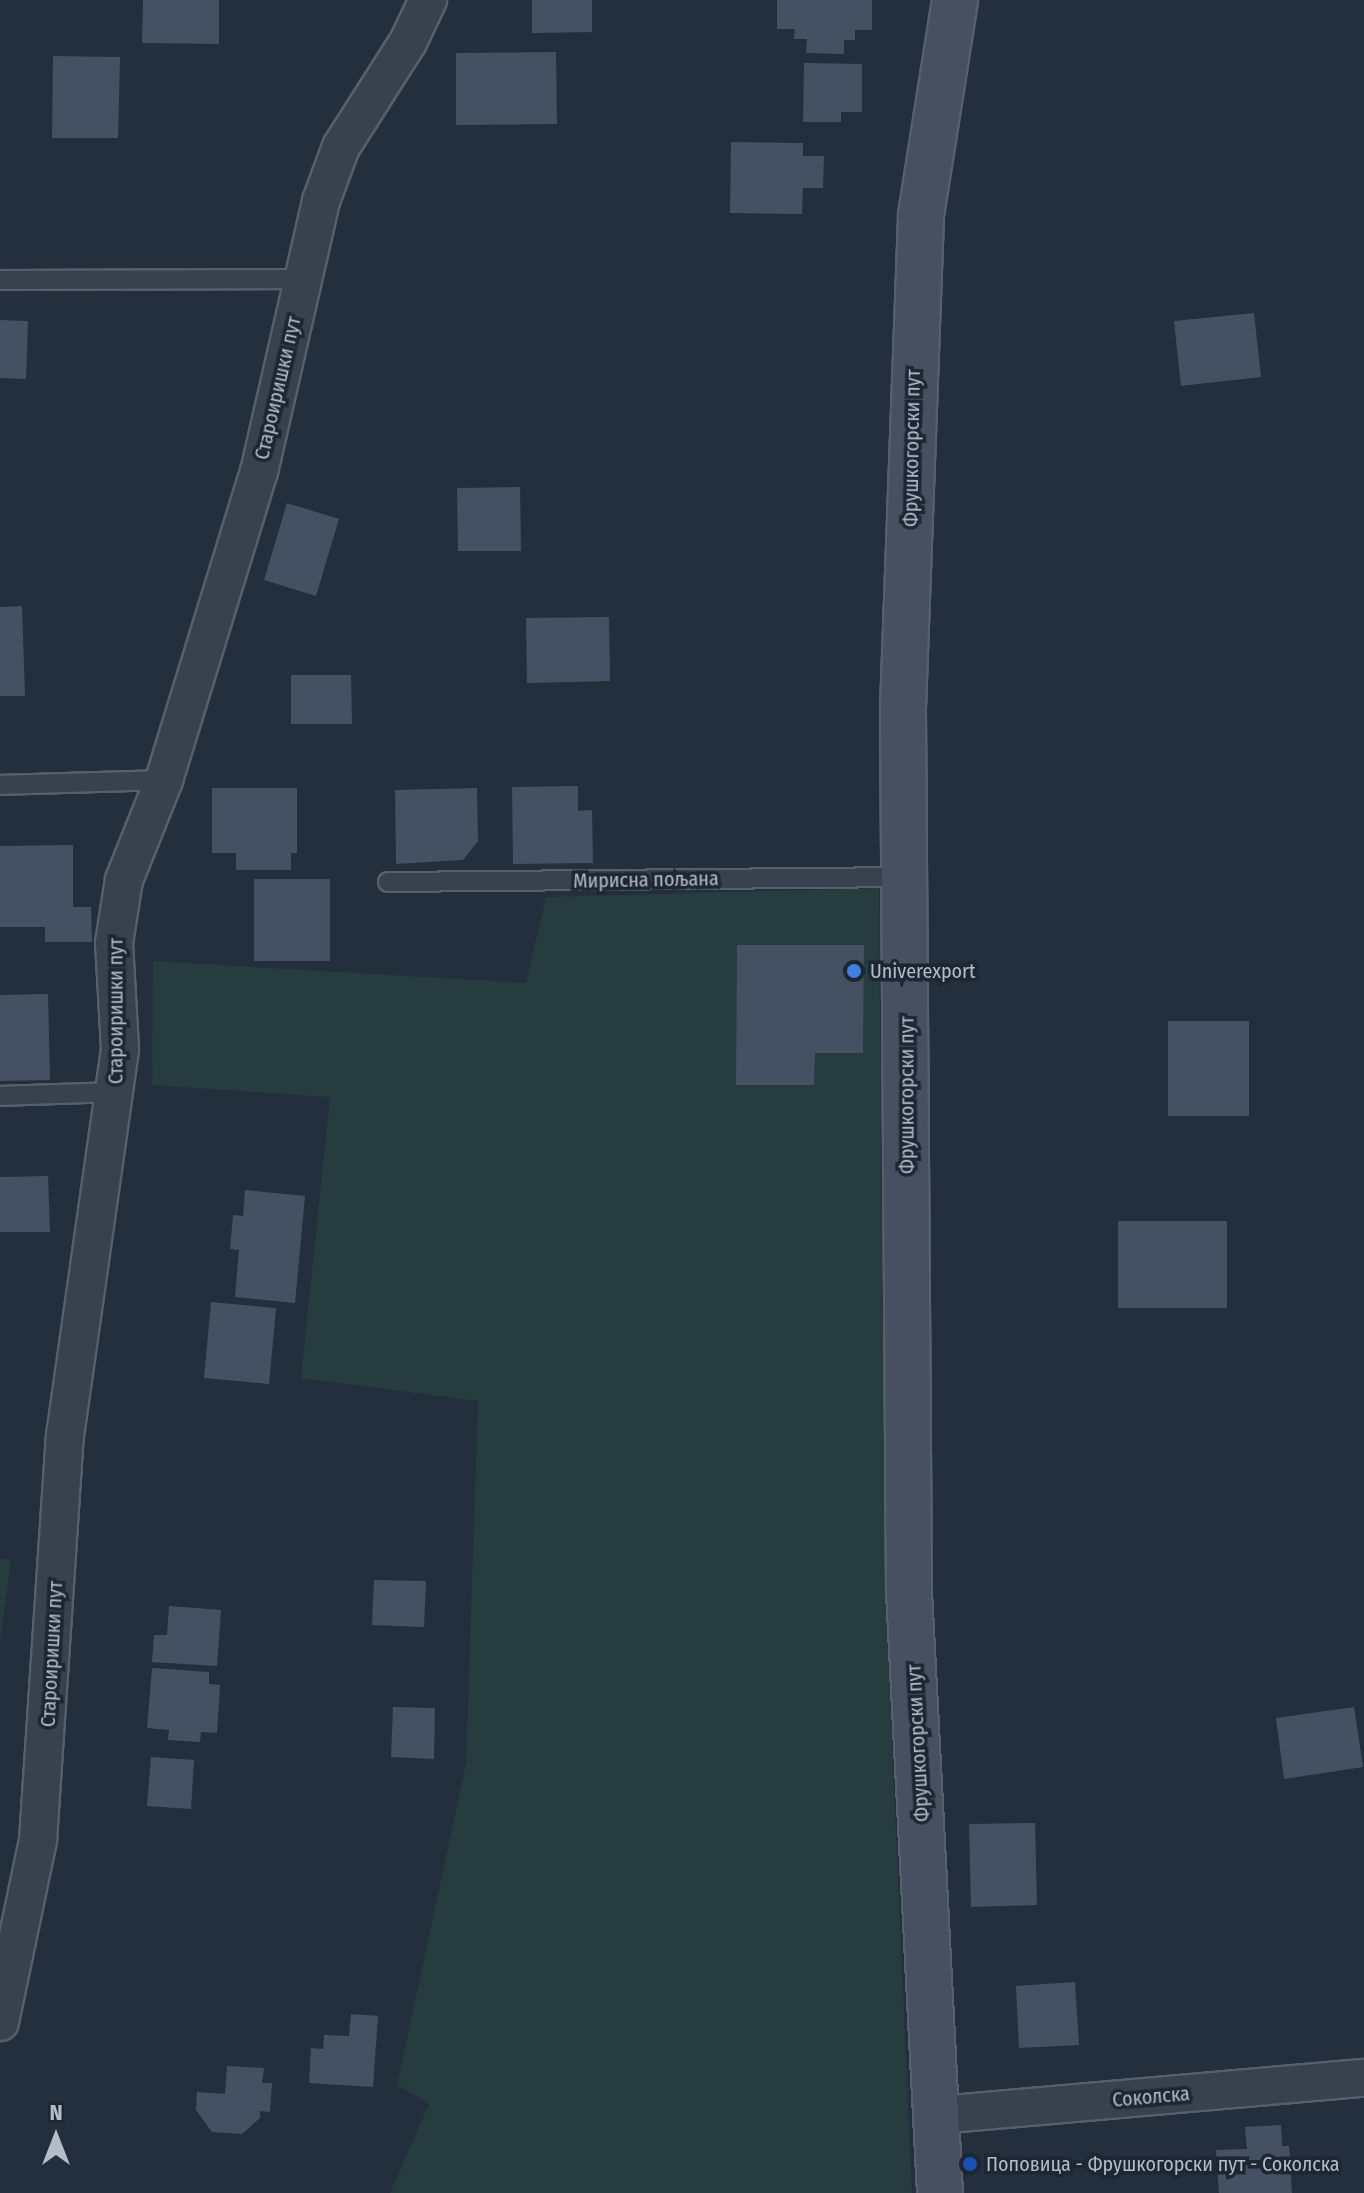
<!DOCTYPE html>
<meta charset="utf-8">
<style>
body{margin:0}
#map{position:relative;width:1364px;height:2193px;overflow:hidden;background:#242f3e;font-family:"Fira Sans Condensed",sans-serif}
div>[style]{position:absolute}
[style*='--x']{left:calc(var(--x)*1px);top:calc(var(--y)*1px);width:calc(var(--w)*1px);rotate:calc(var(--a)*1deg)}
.green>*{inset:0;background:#263c3f}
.building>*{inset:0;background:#455162}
.roads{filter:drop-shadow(2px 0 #565f6c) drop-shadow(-2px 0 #565f6c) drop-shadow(0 2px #565f6c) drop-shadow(0 -2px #565f6c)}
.lane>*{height:18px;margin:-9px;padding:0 9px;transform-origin:9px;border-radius:9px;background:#38414e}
.street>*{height:36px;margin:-18px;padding:0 18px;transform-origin:18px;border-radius:18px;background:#38414e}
.secondary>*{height:44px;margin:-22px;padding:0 22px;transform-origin:22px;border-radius:22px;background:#465061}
.dots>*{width:22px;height:22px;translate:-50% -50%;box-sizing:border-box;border:4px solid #1d2633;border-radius:50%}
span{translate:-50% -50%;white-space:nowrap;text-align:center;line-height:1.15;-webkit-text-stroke:7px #1d2633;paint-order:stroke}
.street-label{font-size:20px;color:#b4bcc9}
.poi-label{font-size:20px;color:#b4bcc9}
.left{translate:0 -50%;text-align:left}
.north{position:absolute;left:16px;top:2097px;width:80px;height:80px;-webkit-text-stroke:6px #1d2633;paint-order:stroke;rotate:0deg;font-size:22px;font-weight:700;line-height:32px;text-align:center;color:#b4bcc9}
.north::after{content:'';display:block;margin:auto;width:28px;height:36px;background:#b4bcc9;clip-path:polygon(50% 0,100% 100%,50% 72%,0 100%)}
</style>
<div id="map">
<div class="green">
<div style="clip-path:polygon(879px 888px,885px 1584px,912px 2193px,390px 2193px,429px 2104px,397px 2085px,466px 1764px,478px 1401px,301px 1378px,330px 1097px,152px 1085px,153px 961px,526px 983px,546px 897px)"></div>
<div style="clip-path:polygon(0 1558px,11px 1560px,0 1641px)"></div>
</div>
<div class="building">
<div style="clip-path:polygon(143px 0,219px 0,219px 44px,142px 43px)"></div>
<div style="clip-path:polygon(532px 0,592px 0,592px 32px,532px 33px)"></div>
<div style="clip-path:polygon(777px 0,872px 0,872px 30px,855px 30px,855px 40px,844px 40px,844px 54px,806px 53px,807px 39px,794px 39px,795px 29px,777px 29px)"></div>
<div style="clip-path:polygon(556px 52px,557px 124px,456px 125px,456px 53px)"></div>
<div style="clip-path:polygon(53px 56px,120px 57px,118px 138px,52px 138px)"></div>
<div style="clip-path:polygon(804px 63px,862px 64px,862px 112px,841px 112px,841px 122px,803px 122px)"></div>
<div style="clip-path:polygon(731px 142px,803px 143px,803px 156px,824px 156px,823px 188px,803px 188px,802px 214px,730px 213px)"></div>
<div style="clip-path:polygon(1254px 313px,1261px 377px,1181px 386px,1174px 321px)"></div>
<div style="clip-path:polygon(0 320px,28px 321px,26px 379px,0 378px)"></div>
<div style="clip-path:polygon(520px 487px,521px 551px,458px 551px,457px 488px)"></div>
<div style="clip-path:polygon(287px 503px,339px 519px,316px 596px,264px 580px)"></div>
<div style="clip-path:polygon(22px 606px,25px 696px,0 696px,0 607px)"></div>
<div style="clip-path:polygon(609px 617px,610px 681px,527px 683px,526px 618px)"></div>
<div style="clip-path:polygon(291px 675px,351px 675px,352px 724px,291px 724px)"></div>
<div style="clip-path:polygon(578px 786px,578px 811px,592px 810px,593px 863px,513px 864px,512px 787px)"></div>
<div style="clip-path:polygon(212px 788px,297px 788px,297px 853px,291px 853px,291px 870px,236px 870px,236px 853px,212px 853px)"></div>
<div style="clip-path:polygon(477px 788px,478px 841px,463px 860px,396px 864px,395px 790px)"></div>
<div style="clip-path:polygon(73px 845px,73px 907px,91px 907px,92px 942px,45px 942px,45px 927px,0 927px,0 846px)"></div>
<div style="clip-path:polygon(254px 879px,330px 879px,330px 961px,254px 961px)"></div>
<div style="clip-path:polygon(737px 945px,864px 945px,863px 1053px,815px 1053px,814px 1085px,736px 1085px)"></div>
<div style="clip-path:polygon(48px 994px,50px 1080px,0 1081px,0 995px)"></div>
<div style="clip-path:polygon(1168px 1021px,1249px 1021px,1249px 1116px,1168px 1116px)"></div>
<div style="clip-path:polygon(48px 1176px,50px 1232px,0 1232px,0 1177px)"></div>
<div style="clip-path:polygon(245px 1190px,305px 1196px,295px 1303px,235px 1297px,239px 1250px,230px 1249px,233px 1215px,243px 1216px)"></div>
<div style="clip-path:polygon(1118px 1221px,1227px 1221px,1227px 1308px,1118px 1308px)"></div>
<div style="clip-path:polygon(211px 1302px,276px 1308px,269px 1384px,204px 1378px)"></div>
<div style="clip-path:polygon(374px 1580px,426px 1581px,424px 1627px,372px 1625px)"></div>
<div style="clip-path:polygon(169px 1606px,221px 1610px,217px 1666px,152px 1662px,154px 1635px,167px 1635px)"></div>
<div style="clip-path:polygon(152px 1668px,209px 1672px,209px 1684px,220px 1685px,217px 1733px,201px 1732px,200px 1742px,168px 1740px,169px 1730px,147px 1728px)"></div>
<div style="clip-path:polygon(393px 1707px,435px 1708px,434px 1759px,391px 1757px)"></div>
<div style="clip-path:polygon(1354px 1707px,1363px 1767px,1284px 1779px,1276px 1718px)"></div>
<div style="clip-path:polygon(151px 1757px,194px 1760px,191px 1809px,147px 1806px)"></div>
<div style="clip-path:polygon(1035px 1823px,1037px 1905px,971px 1907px,969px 1824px)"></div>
<div style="clip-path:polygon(1075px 1982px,1079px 2045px,1019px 2048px,1016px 1986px)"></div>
<div style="clip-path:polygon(351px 2014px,378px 2016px,373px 2087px,309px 2083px,311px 2048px,323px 2049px,324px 2035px,349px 2036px)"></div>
<div style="clip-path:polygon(227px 2066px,264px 2068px,262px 2083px,272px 2083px,270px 2112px,260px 2111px,260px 2118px,242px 2134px,212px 2132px,196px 2110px,197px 2092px,225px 2094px)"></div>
<div style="clip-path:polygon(1281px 2125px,1282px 2146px,1289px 2146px,1292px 2193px,1219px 2193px,1216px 2150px,1247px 2149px,1245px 2127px)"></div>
</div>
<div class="roads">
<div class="lane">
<div style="--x:0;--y:280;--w:304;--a:-0.2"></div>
<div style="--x:0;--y:785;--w:164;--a:-1.7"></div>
<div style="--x:388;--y:882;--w:517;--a:-0.55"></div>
<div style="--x:0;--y:1096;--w:115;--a:-2"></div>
</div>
<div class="street">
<div style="--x:0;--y:2022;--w:186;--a:-78.2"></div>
<div style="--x:38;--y:1840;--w:405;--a:-86.2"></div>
<div style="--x:65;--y:1436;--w:391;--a:-81.9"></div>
<div style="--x:120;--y:1049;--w:106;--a:-93.2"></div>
<div style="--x:114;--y:943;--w:64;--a:-81"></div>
<div style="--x:124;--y:880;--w:108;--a:-68.2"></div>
<div style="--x:164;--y:780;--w:322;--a:-72.9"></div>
<div style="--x:259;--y:472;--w:278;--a:-77.1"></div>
<div style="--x:321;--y:201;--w:58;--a:-69.7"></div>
<div style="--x:341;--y:147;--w:125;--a:-57.5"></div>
<div style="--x:408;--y:42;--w:47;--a:-64.5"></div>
<div style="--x:938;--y:2115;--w:428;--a:-5"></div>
</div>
<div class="secondary">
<div style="--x:940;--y:2193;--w:602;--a:-92.95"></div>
<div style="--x:909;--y:1592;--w:884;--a:-90.39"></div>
<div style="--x:903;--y:708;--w:493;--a:-87.9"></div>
<div style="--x:921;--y:215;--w:218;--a:-81"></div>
</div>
</div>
<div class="dots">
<div style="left:854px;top:971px;background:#3f7fe0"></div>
<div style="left:970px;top:2164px;background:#1a4fb4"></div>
</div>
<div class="street-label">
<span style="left:278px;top:388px;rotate:-77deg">Староиришки пут</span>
<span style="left:912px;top:448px;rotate:-89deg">Фрушкогорски пут</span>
<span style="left:646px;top:880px;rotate:-1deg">Мирисна пољана</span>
<span style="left:116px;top:1011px;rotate:-90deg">Староиришки пут</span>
<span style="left:907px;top:1095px;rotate:-90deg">Фрушкогорски пут</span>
<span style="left:52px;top:1654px;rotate:-87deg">Староиришки пут</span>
<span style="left:918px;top:1743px;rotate:-93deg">Фрушкогорски пут</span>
<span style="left:1151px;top:2097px;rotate:-5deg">Соколска</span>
</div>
<div class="poi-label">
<span class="left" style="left:870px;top:971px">Univerexport</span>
<span class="left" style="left:986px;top:2164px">Поповица - Фрушкогорски пут - Соколска</span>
</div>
<div class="north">N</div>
</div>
